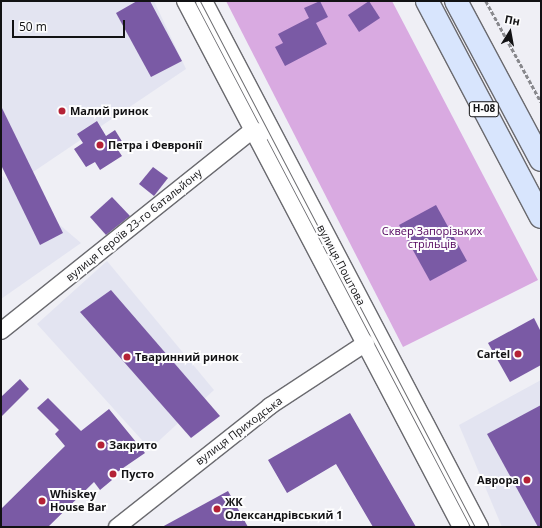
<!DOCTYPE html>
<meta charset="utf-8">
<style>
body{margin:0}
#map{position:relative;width:542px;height:528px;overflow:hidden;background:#efeff5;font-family:"Open Sans",sans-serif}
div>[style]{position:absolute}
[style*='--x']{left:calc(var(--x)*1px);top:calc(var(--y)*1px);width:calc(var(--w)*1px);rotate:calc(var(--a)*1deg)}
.built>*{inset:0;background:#e3e4f1}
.green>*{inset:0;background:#d9aae1}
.building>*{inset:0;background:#7a5aa5}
.path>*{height:2.5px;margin-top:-1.25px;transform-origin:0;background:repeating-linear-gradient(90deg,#88888c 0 4px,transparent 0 6px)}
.roads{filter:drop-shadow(1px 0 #6a6a6f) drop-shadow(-1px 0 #6a6a6f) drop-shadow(0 1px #6a6a6f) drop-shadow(0 -1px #6a6a6f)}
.street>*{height:16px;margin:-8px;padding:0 8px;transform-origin:8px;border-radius:8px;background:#fff}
.primary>*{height:22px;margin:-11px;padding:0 11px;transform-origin:11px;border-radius:11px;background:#d8e5fd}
.tram>*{height:1px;margin:-0.5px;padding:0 0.5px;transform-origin:0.5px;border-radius:0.5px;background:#6e6e72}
.dots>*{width:11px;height:11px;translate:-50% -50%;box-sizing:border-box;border:2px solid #fdfdfe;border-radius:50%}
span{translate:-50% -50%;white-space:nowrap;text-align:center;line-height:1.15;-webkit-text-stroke:4px #fdfdfe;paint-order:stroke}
.shield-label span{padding:1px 3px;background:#fdfdfe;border:1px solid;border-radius:3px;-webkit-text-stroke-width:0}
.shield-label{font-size:10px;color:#121214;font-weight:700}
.poi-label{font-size:11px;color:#121214;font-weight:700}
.left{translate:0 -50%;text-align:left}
.right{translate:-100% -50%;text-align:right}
.street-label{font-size:11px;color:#121214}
.park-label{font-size:11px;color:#51025c}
.frame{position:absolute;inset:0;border:2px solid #121214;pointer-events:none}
.north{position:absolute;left:490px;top:12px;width:40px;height:40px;-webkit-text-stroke:3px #fdfdfe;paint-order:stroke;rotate:11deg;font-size:11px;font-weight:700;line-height:16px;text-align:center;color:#121214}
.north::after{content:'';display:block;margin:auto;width:14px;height:18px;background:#121214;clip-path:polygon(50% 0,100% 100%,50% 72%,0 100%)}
.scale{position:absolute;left:12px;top:20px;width:113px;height:18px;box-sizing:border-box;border:2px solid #121214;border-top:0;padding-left:5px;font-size:12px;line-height:14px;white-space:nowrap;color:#121214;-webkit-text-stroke:3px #fdfdfe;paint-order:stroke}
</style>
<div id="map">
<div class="built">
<div style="clip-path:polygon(1px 1px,154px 1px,186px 69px,30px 174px,1px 153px)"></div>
<div style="clip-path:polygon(1px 175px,81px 243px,1px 299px)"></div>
<div style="clip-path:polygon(107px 261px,214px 390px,150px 449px,37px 324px)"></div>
<div style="clip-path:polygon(541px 380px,541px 527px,502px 527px,459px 425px)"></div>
</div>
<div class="green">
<div style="clip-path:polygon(226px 1px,392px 1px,538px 280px,403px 347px)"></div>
</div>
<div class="building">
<div style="clip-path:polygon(137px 1px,150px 1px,182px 61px,151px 77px,116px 13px)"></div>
<div style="clip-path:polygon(320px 1px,328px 17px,316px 23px,327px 44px,285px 66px,275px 47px,283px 43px,278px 34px,309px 18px,304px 8px)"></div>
<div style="clip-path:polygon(369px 1px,380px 18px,359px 32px,348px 15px)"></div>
<div style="clip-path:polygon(1px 106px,63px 233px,40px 245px,1px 165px)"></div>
<div style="clip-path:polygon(97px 121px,106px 136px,115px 130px,123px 143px,116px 147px,122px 156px,100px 170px,95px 162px,86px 167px,74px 149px,83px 143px,77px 134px)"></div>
<div style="clip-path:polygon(153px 167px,168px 178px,154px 196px,139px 184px)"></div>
<div style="clip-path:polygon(112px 197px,130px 216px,106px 235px,90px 217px)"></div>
<div style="clip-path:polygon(436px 205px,467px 261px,430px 281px,399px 225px)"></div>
<div style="clip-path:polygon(111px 290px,220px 416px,191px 438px,80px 312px)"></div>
<div style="clip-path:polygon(534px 318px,541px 332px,541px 365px,510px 382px,488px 343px)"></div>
<div style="clip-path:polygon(20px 379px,29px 389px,1px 417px,1px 397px)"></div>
<div style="clip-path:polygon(48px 398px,81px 431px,109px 409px,145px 453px,110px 477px,112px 480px,100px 490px,94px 482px,48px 527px,1px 527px,1px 509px,65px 446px,55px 434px,59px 430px,37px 408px)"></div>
<div style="clip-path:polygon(541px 405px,541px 527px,538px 527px,487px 434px)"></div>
<div style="clip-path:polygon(350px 413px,416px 527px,373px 527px,336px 464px,287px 493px,268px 460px)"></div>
<div style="clip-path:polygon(228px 491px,248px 527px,162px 527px)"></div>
</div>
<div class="path">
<div style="--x:486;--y:1;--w:115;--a:61.4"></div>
</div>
<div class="roads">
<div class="street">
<div style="--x:185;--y:1;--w:594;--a:62.31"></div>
<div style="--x:204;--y:1;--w:594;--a:62.31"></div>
<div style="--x:1;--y:331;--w:322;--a:-38.6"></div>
<div style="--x:253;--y:130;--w:10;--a:17"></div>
<div style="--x:117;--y:527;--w:195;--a:-38.3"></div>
<div style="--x:270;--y:406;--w:115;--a:-33.3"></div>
</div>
<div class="primary">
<div style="--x:427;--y:1;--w:244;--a:62.2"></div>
<div style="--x:456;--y:1;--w:180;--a:61.9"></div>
</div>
</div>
<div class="tram">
<div style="--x:200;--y:1;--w:594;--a:62.4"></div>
</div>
<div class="dots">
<div style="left:62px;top:111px;background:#b42236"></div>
<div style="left:100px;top:145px;background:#b42236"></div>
<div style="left:518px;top:354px;background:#b42236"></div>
<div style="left:127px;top:357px;background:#b42236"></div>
<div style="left:101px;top:445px;background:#b42236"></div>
<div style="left:113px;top:474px;background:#b42236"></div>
<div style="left:527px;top:480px;background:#b42236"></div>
<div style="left:42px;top:501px;background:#b42236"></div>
<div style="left:217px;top:509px;background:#b42236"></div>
</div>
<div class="shield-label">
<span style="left:484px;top:109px">Н-08</span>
</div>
<div class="poi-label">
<span class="left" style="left:70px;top:111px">Малий ринок</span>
<span class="left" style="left:108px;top:145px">Петра і Февронії</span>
<span class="right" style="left:510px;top:354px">Cartel</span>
<span class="left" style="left:135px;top:357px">Тваринний ринок</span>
<span class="left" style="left:109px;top:445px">Закрито</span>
<span class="left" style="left:121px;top:474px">Пусто</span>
<span class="right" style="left:519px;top:480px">Аврора</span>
<span class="left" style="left:50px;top:501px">Whiskey<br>House Bar</span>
<span class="left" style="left:225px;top:509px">ЖК<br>Олександрівський 1</span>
</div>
<div class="street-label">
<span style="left:134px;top:225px;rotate:-39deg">вулиця Героїв 23-го батальйону</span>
<span style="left:341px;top:265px;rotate:62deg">вулиця Поштова</span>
<span style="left:239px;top:431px;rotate:-37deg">вулиця Приходська</span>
</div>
<div class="park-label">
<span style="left:432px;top:238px">Сквер Запорізьких<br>стрільців</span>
</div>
<div class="frame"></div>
<div class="north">Пн</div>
<div class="scale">50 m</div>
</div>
